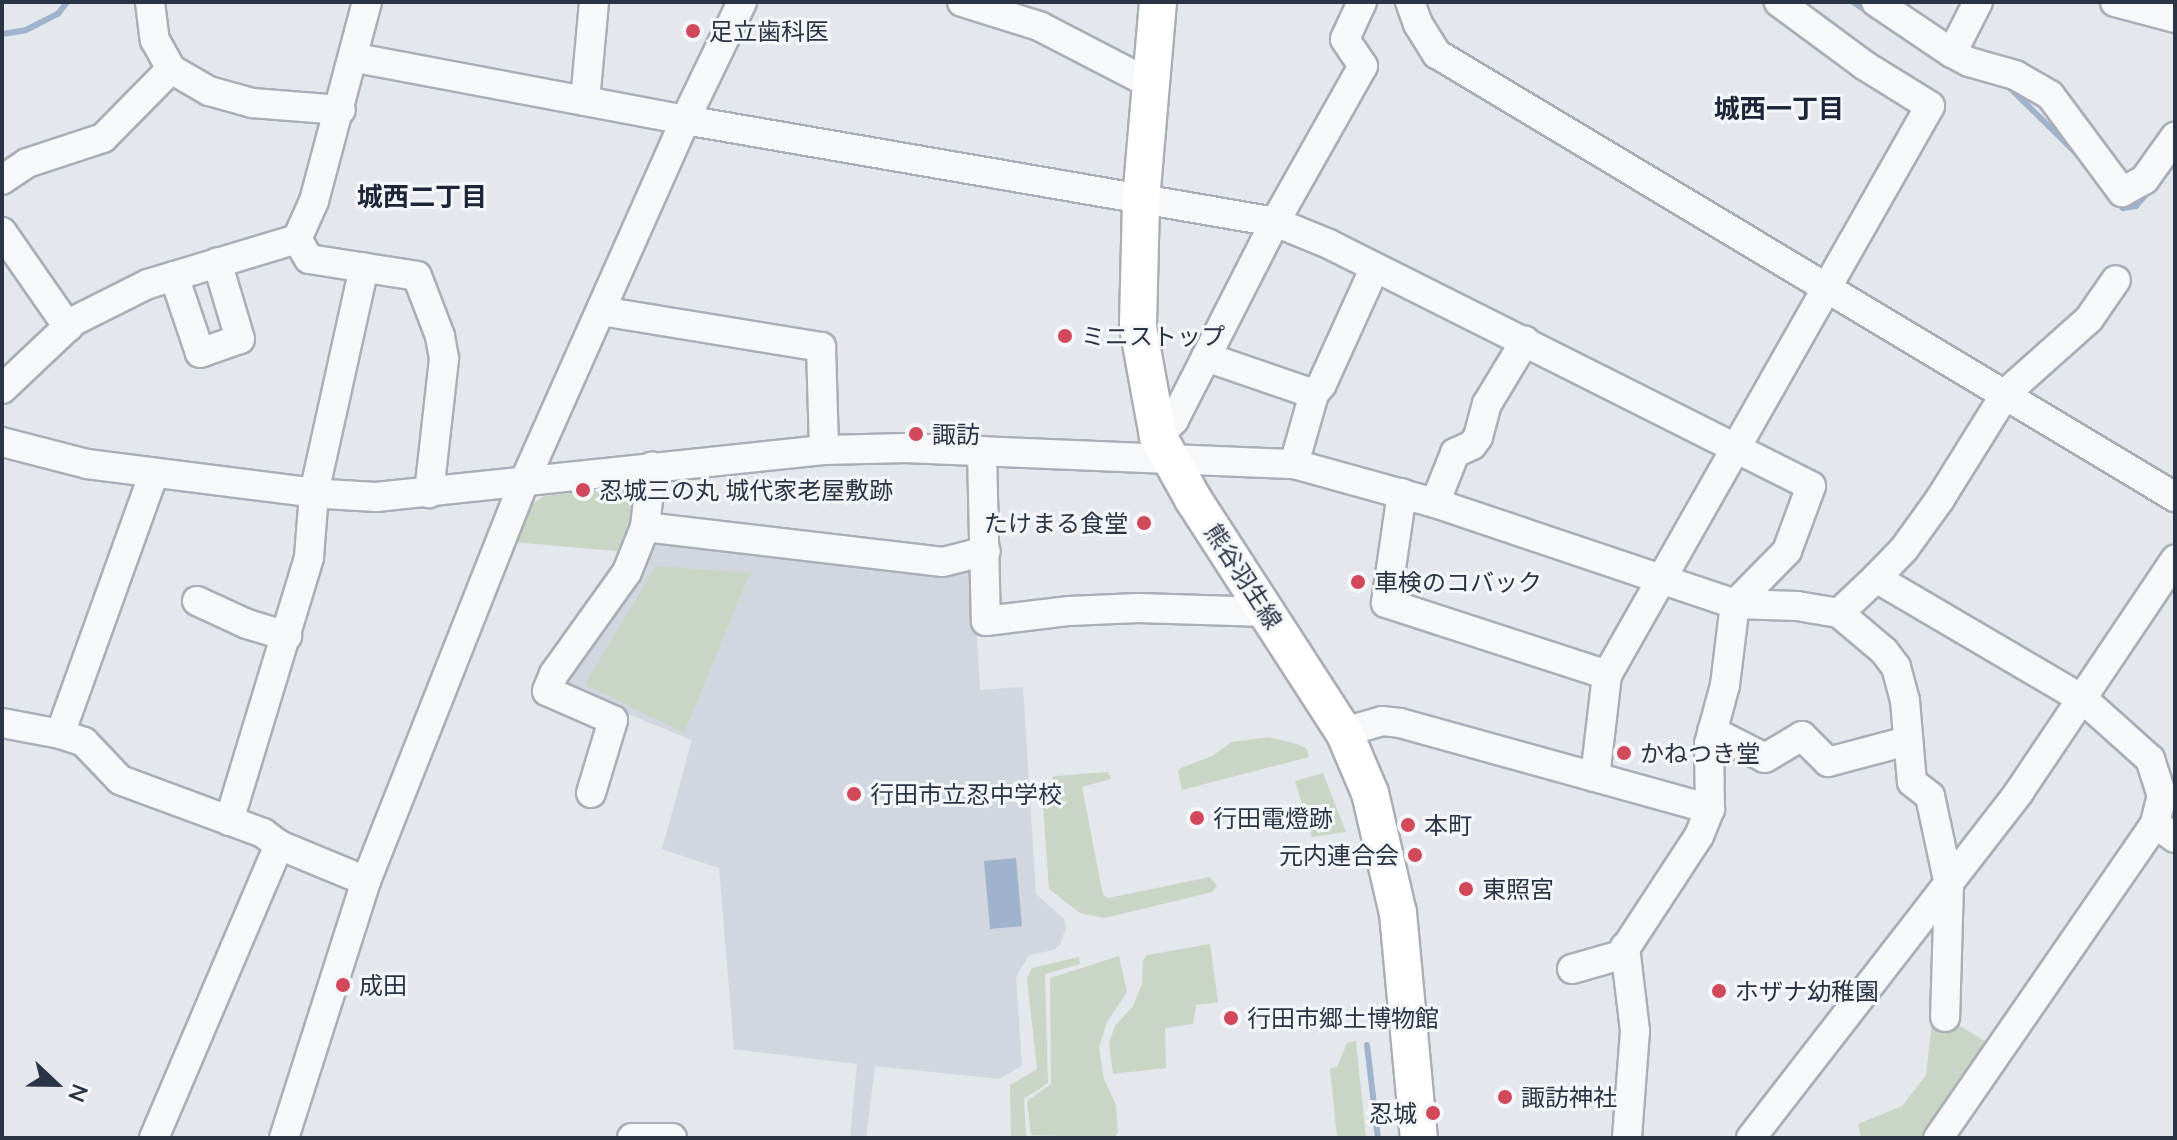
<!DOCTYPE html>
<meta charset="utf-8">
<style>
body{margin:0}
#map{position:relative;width:2177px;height:1140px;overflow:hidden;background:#e4e7ec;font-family:Lato,"Noto Sans JP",sans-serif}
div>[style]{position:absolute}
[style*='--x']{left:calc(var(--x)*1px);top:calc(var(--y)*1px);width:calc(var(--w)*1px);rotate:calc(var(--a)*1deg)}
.built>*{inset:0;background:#d2d6de}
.green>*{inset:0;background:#c9d6c5}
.water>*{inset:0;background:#9fb4cc}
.stream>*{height:6px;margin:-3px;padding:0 3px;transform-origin:3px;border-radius:3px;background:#9fb4cc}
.roads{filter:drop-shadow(2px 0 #a9aeb7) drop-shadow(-2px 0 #a9aeb7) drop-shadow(0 2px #a9aeb7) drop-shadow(0 -2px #a9aeb7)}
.minor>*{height:28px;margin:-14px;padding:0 14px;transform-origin:14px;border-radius:14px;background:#f7f8fa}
.major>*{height:36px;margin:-18px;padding:0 18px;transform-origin:18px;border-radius:18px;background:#fff}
.dots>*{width:22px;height:22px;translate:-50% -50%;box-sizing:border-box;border:4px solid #f4f6f9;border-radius:50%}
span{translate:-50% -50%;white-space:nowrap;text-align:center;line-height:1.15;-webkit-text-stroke:6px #f4f6f9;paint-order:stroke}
.poi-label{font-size:24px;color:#2b3445}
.left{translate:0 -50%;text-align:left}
.right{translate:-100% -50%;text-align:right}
.street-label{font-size:24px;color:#2b3445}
.neighbourhood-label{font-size:26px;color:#1d2536;font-weight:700}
.frame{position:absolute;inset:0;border:4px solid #2b3445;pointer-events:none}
.north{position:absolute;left:16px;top:1044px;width:80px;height:80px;-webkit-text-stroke:6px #f4f6f9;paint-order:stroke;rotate:112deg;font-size:22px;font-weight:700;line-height:32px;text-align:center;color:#2b3445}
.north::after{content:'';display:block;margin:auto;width:28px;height:36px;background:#2b3445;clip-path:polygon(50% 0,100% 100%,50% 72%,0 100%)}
</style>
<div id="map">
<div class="built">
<div style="clip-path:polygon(647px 536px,973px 568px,980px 690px,1023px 687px,1036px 894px,1064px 919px,1066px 927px,1060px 945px,1054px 950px,1029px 955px,1016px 977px,1022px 1066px,999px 1079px,875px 1066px,866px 1138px,850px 1138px,857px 1064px,734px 1049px,719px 868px,662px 849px,692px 740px,557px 685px)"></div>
</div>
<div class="green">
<div style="clip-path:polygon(640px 485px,626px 552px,513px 542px,527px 508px,544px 496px)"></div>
<div style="clip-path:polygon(656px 566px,750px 573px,684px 733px,585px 684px)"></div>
<div style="clip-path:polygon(1269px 737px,1297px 744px,1306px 748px,1309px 757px,1182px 790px,1178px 771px,1181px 768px,1212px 756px,1232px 742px)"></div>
<div style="clip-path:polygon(1108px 772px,1111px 779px,1082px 787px,1103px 895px,1108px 898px,1210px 877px,1217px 886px,1212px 892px,1105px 918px,1080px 913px,1049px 889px,1042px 792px,1054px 776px)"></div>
<div style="clip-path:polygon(1323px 773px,1346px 832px,1312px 837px,1295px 781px)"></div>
<div style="clip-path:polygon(1210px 944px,1218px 1002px,1196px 1005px,1193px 1024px,1165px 1028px,1166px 1068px,1113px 1074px,1109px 1043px,1115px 1026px,1133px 1006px,1142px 984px,1143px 960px,1147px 955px)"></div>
<div style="clip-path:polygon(1119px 956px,1127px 992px,1107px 1022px,1099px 1047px,1104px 1079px,1116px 1105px,1118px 1133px,1113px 1138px,1031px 1135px,1027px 1101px,1051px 1084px,1050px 978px)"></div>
<div style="clip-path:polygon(1079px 957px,1080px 964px,1045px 974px,1048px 1083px,1024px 1099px,1026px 1138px,1011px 1138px,1010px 1085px,1037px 1069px,1027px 978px,1032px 968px)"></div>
<div style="clip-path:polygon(1933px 1014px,1945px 1017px,1985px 1041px,1986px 1050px,1939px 1120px,1919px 1138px,1861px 1138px,1858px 1124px,1902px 1106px,1926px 1075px)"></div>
<div style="clip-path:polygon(1356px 1041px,1366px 1138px,1337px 1138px,1330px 1068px,1337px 1067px,1347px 1043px)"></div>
</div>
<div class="water">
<div style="clip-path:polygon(1016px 858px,1022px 926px,990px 929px,984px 861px)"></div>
</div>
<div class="stream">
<div style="--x:1853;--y:2;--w:20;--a:33"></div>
<div style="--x:2;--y:34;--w:24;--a:-9"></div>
<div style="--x:26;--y:30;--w:36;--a:-27"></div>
<div style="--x:58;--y:14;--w:15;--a:-53"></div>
<div style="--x:2006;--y:84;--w:105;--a:44.6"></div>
<div style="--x:2166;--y:173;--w:14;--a:-51"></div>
<div style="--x:2116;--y:200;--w:11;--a:49"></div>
<div style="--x:2123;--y:208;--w:13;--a:-9"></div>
<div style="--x:2136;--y:206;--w:21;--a:-49"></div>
<div style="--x:1367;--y:1045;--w:94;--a:83.3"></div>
</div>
<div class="roads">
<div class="minor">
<div style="--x:150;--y:2;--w:38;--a:83"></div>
<div style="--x:155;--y:40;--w:33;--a:61"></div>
<div style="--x:171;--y:69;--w:44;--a:30.1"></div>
<div style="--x:209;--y:91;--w:45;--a:15.6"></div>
<div style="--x:252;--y:103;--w:89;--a:4.5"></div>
<div style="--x:962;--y:2;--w:81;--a:17.3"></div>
<div style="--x:1039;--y:26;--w:128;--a:27.4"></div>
<div style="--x:1410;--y:2;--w:23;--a:70"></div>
<div style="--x:1418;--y:24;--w:36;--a:58"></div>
<div style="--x:1437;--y:54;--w:861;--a:30.98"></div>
<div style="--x:1876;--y:2;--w:92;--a:33.9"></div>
<div style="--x:1952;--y:53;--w:57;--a:-63"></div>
<div style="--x:2115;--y:2;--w:62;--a:14.9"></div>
<div style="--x:1952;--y:53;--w:19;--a:28"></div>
<div style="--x:1969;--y:62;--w:48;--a:15.8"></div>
<div style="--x:2015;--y:75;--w:40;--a:29.7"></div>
<div style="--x:2050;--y:95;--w:121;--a:53.4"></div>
<div style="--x:2122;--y:192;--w:26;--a:-29"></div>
<div style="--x:2145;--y:179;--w:52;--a:-54.5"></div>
<div style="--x:585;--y:101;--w:99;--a:-84.8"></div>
<div style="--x:2;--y:180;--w:30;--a:-34"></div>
<div style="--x:27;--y:163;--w:80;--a:-18.2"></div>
<div style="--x:103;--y:138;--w:97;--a:-45.4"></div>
<div style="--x:2;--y:232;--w:116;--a:55.2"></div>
<div style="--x:297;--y:239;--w:42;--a:-65.9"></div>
<div style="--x:314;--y:201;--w:206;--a:-75.1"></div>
<div style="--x:174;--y:276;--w:81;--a:71.3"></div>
<div style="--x:200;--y:353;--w:42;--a:-19.3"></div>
<div style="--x:240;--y:339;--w:80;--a:-106.6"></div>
<div style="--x:601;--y:311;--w:223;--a:9.3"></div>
<div style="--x:821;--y:347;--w:103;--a:88.3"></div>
<div style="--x:1206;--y:357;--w:114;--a:18.9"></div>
<div style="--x:2;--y:389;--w:99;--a:-43.4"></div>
<div style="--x:74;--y:321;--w:83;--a:-26.6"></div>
<div style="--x:148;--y:284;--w:156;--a:-16.8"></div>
<div style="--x:297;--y:239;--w:23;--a:59"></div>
<div style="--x:309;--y:259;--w:109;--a:8.9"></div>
<div style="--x:417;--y:276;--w:64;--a:69"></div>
<div style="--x:440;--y:336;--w:23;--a:80"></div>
<div style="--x:444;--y:359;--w:135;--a:96.4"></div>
<div style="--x:1158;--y:436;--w:23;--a:-45"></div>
<div style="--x:1174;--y:420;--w:222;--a:-63"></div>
<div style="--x:1275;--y:222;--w:179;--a:-60.6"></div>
<div style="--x:1363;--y:66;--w:32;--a:-124"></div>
<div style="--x:1345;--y:39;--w:41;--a:-65.3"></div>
<div style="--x:2;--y:442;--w:88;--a:14.5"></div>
<div style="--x:87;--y:464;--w:240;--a:7.2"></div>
<div style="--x:325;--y:494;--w:51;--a:3.4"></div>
<div style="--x:376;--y:497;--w:450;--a:-6"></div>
<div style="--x:824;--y:450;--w:83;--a:-1.4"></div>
<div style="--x:907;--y:448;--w:387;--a:2.4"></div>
<div style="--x:1294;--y:464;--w:146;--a:15.5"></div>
<div style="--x:1435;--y:503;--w:317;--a:18.6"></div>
<div style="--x:1735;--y:604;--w:74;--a:-45.5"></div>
<div style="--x:1787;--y:551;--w:69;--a:-69.7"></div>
<div style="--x:1811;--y:486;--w:539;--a:-153.34"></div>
<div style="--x:1329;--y:244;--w:58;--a:-157.8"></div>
<div style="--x:1275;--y:222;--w:599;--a:-170.19"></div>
<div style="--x:685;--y:120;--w:338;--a:-169.3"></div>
<div style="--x:982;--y:451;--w:170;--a:88.7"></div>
<div style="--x:986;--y:621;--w:84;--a:-6.9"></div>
<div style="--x:1069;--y:611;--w:69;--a:-2.5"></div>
<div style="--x:1138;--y:608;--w:129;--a:1.8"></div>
<div style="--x:1294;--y:464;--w:73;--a:-74.1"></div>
<div style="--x:1314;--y:394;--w:13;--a:-51"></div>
<div style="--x:1322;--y:384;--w:128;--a:-65.6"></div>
<div style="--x:154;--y:473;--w:277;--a:109.8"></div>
<div style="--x:60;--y:734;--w:25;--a:18"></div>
<div style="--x:84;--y:742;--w:52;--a:46.5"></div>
<div style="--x:120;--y:780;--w:153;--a:20.3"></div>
<div style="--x:263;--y:833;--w:20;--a:37"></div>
<div style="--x:279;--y:845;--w:94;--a:22.5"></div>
<div style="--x:1402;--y:493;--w:111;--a:98.3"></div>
<div style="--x:1386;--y:603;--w:232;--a:18"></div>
<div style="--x:1435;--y:503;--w:54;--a:-68.2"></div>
<div style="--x:1455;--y:453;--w:19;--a:-25"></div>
<div style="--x:1472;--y:445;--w:10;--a:-53"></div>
<div style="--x:1478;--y:437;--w:34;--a:-75"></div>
<div style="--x:1487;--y:404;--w:74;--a:-58.9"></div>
<div style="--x:645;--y:527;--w:300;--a:6.7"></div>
<div style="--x:943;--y:562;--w:44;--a:-14.3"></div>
<div style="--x:1876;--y:578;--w:40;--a:-46"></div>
<div style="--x:1904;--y:549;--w:62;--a:-54.2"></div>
<div style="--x:1940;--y:499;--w:125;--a:-58.1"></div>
<div style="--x:2006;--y:393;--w:111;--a:-41.7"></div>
<div style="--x:2089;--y:319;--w:47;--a:-55.3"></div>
<div style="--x:197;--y:601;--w:55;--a:24.7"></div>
<div style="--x:247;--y:624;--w:42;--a:16.7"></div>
<div style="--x:1839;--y:613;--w:59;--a:40.2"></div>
<div style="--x:1884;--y:651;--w:20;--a:53"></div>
<div style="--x:1896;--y:667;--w:35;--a:75"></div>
<div style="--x:1905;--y:701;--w:81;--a:85.1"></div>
<div style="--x:1912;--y:782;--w:23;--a:38"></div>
<div style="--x:1930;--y:796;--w:91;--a:77.9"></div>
<div style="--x:1949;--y:885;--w:132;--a:91.7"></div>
<div style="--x:2;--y:723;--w:59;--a:10.7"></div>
<div style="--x:1712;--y:731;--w:59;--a:27"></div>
<div style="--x:1765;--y:758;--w:43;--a:-30.7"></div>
<div style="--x:1802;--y:736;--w:37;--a:45"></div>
<div style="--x:1828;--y:762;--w:82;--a:-14.9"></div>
<div style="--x:1344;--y:732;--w:40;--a:-16"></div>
<div style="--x:1382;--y:721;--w:18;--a:6"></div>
<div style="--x:1400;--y:723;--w:322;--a:15.5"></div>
<div style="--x:1595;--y:777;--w:103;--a:-83.3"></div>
<div style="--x:1607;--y:675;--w:654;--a:-60.42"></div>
<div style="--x:1930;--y:106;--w:78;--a:-148.2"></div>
<div style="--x:1864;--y:65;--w:106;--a:-143.5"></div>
<div style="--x:591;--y:793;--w:76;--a:-73.2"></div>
<div style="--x:613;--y:720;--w:72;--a:-156.3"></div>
<div style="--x:547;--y:691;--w:18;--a:-68"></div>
<div style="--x:554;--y:674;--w:125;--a:-54.4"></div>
<div style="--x:627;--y:572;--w:48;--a:-68.2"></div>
<div style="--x:645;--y:527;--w:61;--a:-83.5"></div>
<div style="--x:229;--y:821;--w:276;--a:-73.1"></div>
<div style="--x:309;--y:557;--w:64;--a:-85.5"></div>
<div style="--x:314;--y:493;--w:231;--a:-77.5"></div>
<div style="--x:2155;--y:824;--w:24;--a:35"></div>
<div style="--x:1625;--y:947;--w:85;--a:83.2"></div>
<div style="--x:1635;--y:1031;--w:107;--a:94.3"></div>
<div style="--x:1572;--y:969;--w:51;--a:-15.9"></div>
<div style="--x:1621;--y:955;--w:142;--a:-56.8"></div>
<div style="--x:1699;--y:836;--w:29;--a:-68"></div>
<div style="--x:1710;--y:809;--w:65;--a:-90.9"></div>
<div style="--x:1709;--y:744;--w:61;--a:-74.8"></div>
<div style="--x:1725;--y:685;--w:82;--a:-83"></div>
<div style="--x:1735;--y:604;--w:62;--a:1.8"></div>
<div style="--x:1797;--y:606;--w:43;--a:9.5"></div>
<div style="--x:1839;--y:613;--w:51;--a:-43.4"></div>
<div style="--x:1876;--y:578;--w:241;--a:30.4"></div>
<div style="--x:2084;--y:700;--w:89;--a:41.8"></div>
<div style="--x:2150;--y:759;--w:38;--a:72"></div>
<div style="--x:2162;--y:795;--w:30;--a:104"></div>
<div style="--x:2155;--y:824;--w:382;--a:124.6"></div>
<div style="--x:154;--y:1138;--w:319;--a:-66.9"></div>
<div style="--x:284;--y:1138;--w:270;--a:-72.3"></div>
<div style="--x:366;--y:881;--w:431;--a:-68.4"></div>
<div style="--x:525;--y:480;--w:394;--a:-66"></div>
<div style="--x:685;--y:120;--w:131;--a:-64.2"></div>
<div style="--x:632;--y:1138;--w:40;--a:0"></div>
<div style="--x:1751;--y:1138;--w:438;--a:-52.2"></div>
<div style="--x:2019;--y:792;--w:280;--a:-56.1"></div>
</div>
<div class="major">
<div style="--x:1158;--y:2;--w:200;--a:94.9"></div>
<div style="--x:1141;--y:201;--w:126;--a:91.4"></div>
<div style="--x:1138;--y:327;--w:111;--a:79.6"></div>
<div style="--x:1158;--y:436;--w:72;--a:60.9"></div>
<div style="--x:1193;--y:499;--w:278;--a:57.1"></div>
<div style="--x:1344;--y:732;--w:66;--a:66.9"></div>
<div style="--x:1370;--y:793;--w:123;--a:76.9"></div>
<div style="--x:1398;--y:913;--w:226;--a:84.7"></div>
</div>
</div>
<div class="dots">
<div style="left:693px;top:31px;background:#d1495b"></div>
<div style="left:1065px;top:336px;background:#d1495b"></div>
<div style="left:916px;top:434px;background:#d1495b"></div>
<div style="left:583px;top:490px;background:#d1495b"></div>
<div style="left:1144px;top:523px;background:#d1495b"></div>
<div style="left:1358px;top:582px;background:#d1495b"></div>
<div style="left:1624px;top:753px;background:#d1495b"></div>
<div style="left:854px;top:794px;background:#d1495b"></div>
<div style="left:1197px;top:818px;background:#d1495b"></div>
<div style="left:1408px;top:825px;background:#d1495b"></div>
<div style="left:1415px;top:855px;background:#d1495b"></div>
<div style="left:1466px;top:889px;background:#d1495b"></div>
<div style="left:343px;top:985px;background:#d1495b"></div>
<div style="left:1719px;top:991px;background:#d1495b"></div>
<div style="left:1231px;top:1018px;background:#d1495b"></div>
<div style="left:1505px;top:1097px;background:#d1495b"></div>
<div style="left:1433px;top:1113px;background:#d1495b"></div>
</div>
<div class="poi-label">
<span class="left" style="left:709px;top:31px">足立歯科医</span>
<span class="left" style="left:1081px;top:336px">ミニストップ</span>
<span class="left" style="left:932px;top:434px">諏訪</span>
<span class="left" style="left:599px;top:490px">忍城三の丸 城代家老屋敷跡</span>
<span class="right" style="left:1128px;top:523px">たけまる食堂</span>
<span class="left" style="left:1374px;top:582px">車検のコバック</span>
<span class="left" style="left:1640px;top:753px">かねつき堂</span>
<span class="left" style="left:870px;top:794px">行田市立忍中学校</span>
<span class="left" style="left:1213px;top:818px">行田電燈跡</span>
<span class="left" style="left:1424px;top:825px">本町</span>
<span class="right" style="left:1399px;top:855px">元内連合会</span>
<span class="left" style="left:1482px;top:889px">東照宮</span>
<span class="left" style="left:359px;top:985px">成田</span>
<span class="left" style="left:1735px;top:991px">ホザナ幼稚園</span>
<span class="left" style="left:1247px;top:1018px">行田市郷土博物館</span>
<span class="left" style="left:1521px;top:1097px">諏訪神社</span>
<span class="right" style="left:1417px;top:1113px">忍城</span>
</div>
<div class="street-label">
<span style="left:1244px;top:576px;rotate:57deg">熊谷羽生線</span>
</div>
<div class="neighbourhood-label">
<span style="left:1779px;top:109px">城西一丁目</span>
<span style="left:422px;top:197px">城西二丁目</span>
</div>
<div class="frame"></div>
<div class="north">N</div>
</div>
